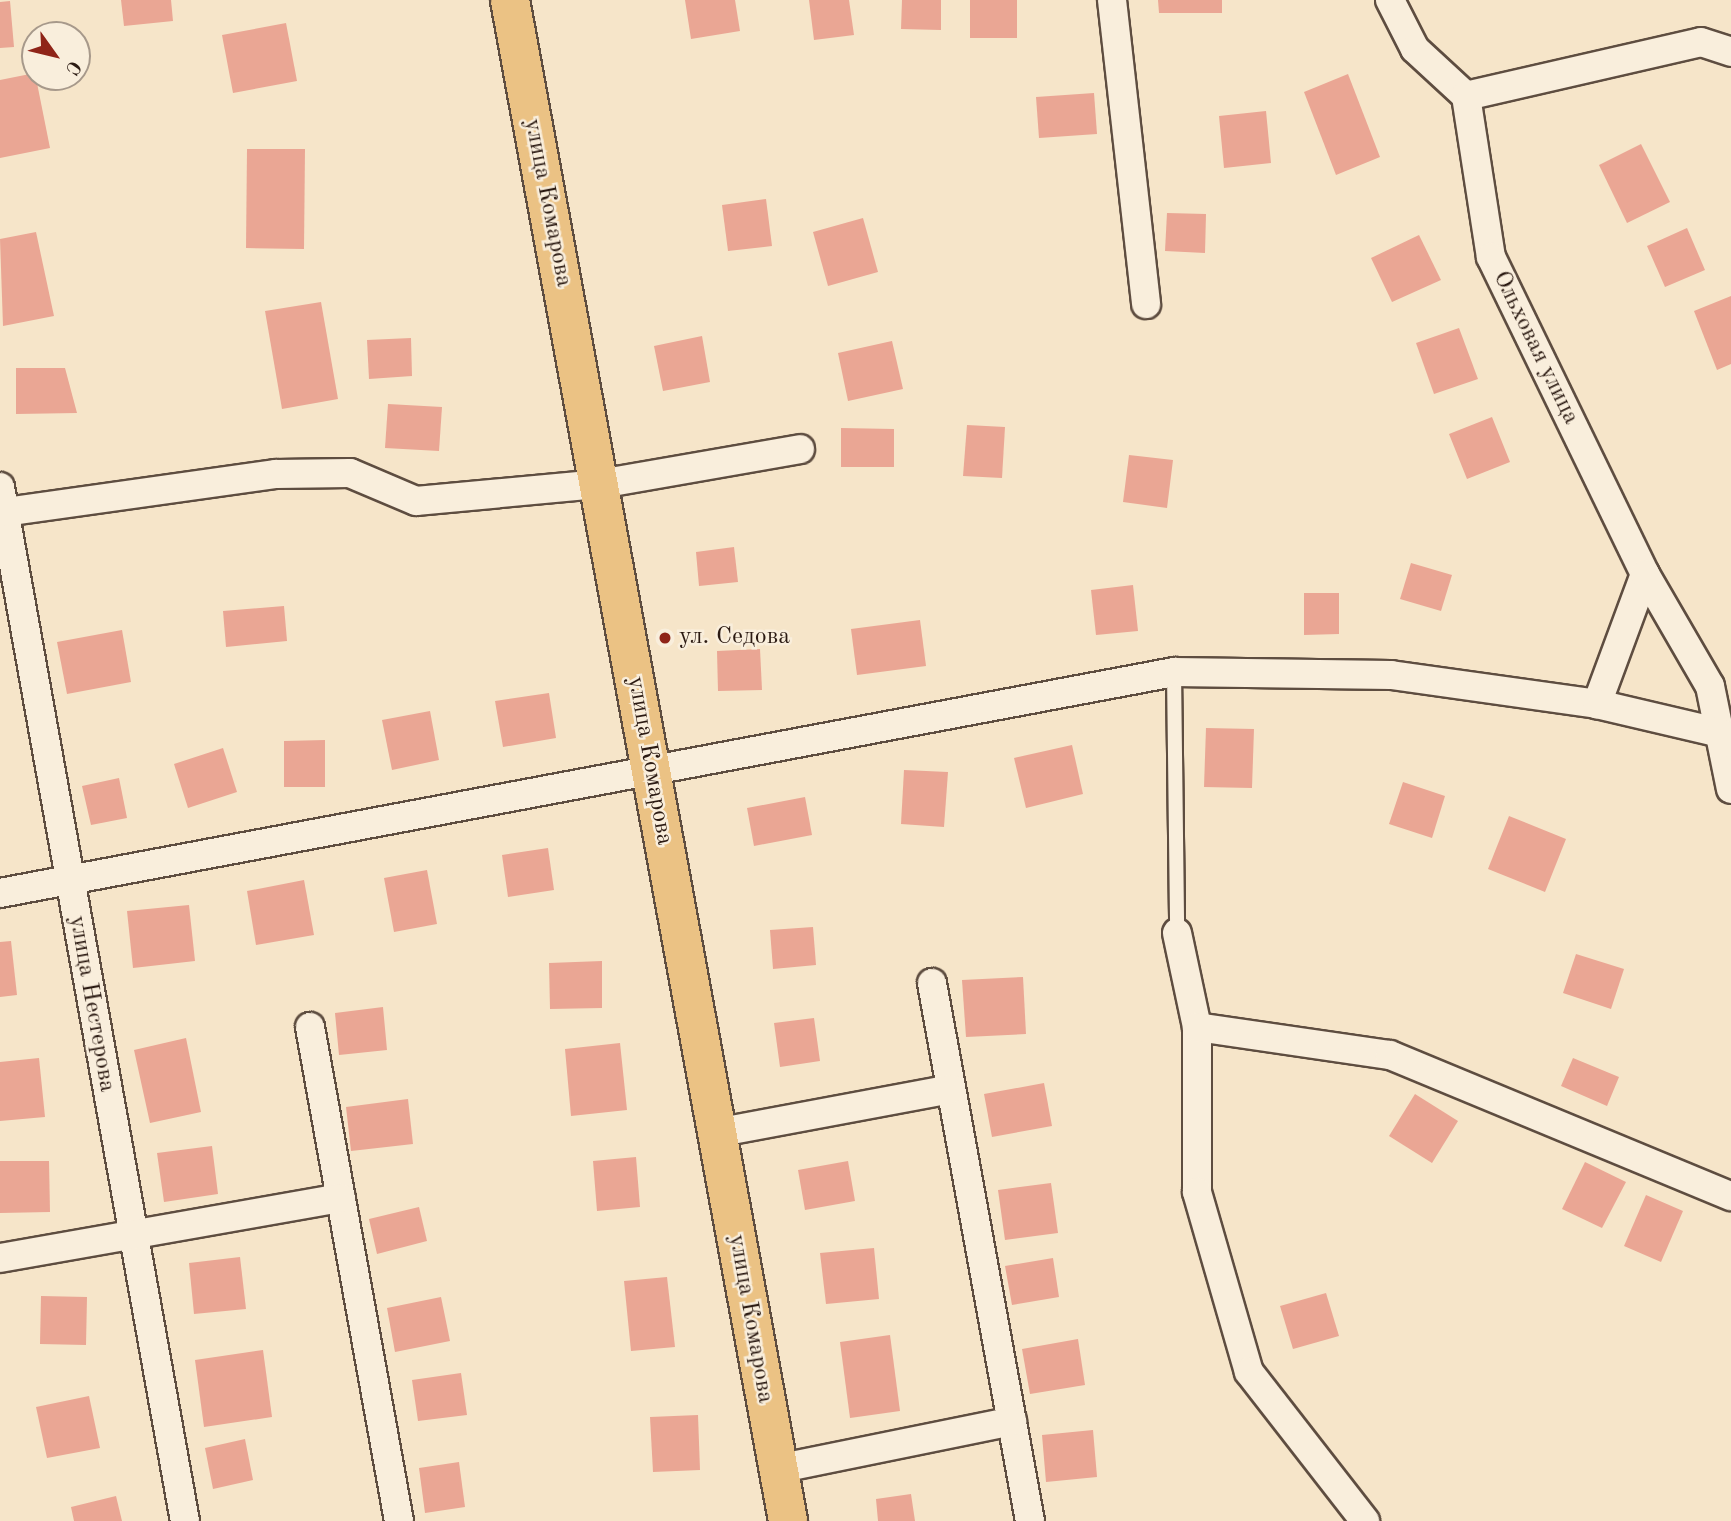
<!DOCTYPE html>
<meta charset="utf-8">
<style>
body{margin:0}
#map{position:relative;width:1731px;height:1521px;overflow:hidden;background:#f6e5c9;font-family:"Old Standard TT",serif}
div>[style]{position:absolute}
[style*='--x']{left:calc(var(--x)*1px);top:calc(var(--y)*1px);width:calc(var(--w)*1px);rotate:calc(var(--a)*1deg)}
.building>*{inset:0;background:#eaa694}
.roads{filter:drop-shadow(2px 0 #5e4d40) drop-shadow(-2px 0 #5e4d40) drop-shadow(0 2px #5e4d40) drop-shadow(0 -2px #5e4d40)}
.service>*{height:14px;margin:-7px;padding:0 7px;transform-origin:7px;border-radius:7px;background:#f9eedc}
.minor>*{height:28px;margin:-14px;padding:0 14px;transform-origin:14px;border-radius:14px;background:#f9eedc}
.primary>*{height:38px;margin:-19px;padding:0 19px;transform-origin:19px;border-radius:19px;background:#ebc284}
.dots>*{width:19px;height:19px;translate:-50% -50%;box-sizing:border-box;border:4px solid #f9eedc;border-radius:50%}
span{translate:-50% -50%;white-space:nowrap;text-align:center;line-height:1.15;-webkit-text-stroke:5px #f9eedc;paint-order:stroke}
.street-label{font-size:24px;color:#2b1a12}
.poi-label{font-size:24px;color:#2b1a12}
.left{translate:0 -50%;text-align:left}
.north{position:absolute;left:21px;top:21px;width:70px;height:70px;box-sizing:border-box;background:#f9eedc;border:2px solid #a7998b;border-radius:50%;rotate:124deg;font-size:19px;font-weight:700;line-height:28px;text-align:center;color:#2b1a12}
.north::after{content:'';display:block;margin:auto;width:24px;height:32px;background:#8f2418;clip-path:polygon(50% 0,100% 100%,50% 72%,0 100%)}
</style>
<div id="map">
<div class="building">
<div style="clip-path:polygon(121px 0,171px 0,173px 21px,124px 26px)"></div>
<div style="clip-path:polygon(685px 0,735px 0,740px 31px,691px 39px)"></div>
<div style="clip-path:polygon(809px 0,849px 0,854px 35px,814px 40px)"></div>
<div style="clip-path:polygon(902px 0,941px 0,941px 30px,901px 29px)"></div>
<div style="clip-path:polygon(970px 0,1017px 0,1017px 38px,970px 38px)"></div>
<div style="clip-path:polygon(1158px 0,1222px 0,1222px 13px,1159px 13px)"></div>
<div style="clip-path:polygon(10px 1px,14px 47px,0 48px,0 2px)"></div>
<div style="clip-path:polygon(286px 23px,297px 81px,233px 93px,222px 35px)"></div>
<div style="clip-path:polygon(35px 73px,50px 148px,0 158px,0 80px)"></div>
<div style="clip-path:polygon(1348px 74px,1380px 157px,1336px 175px,1304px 92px)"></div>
<div style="clip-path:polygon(1094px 93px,1097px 134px,1039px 138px,1036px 97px)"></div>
<div style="clip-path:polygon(1266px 111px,1271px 163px,1224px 168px,1219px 116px)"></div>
<div style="clip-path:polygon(1641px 144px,1670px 202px,1627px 223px,1599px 165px)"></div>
<div style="clip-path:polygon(247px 149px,305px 149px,304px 249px,246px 248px)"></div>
<div style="clip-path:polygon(766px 199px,772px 246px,728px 251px,722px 205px)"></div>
<div style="clip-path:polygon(1167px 213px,1206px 214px,1205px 253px,1165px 251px)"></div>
<div style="clip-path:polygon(863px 218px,878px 272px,828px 286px,813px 232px)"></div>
<div style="clip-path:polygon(1687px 228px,1705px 270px,1665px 287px,1647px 246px)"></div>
<div style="clip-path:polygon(36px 232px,54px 316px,3px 326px,0 239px)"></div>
<div style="clip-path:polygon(1419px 235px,1441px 280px,1392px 302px,1371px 258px)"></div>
<div style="clip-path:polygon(1731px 296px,1731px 364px,1717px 370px,1694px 311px)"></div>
<div style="clip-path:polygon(321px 302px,338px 399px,282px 409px,265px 311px)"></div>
<div style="clip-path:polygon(1459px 328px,1478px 379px,1434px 394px,1416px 343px)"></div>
<div style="clip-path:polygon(702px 336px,710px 382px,663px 391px,654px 346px)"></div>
<div style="clip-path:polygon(411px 338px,412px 376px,369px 379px,367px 340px)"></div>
<div style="clip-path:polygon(892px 341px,903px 389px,848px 401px,838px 353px)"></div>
<div style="clip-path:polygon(16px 368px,65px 368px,77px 413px,16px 414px)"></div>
<div style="clip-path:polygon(388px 404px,442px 407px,439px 451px,385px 448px)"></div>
<div style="clip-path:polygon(1492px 417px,1510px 462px,1467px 479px,1449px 434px)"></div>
<div style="clip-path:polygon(967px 425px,1005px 427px,1002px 478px,963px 476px)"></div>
<div style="clip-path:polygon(841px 428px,894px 429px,894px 467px,841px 467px)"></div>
<div style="clip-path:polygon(1129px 455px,1173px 460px,1167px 508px,1123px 502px)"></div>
<div style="clip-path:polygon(734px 547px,738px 582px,699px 586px,696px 552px)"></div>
<div style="clip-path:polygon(1411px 563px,1452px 575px,1441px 611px,1400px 599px)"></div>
<div style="clip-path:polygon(1133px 585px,1138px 631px,1096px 635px,1091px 590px)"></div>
<div style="clip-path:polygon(1304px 593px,1339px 593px,1339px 634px,1304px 635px)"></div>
<div style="clip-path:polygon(284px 606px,287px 641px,226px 647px,223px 611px)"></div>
<div style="clip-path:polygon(920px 620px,926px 666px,857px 675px,851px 629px)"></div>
<div style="clip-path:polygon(122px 630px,131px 682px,67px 694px,57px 642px)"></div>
<div style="clip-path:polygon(760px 649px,762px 690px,718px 691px,717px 651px)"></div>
<div style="clip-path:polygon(549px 693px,556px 738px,503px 747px,495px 701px)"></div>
<div style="clip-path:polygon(430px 711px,439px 760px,392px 770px,382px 720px)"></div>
<div style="clip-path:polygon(1206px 728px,1254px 729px,1252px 788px,1204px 787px)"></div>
<div style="clip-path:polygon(325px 740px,325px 787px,284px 787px,284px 741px)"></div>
<div style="clip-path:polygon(1072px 745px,1083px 794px,1026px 808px,1014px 758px)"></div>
<div style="clip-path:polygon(223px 748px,237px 792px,188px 808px,174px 764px)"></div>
<div style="clip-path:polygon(904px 770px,948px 772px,944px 827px,901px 824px)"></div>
<div style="clip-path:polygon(119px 778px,127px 818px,91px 825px,82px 786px)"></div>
<div style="clip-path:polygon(1403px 782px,1445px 796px,1432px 838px,1389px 824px)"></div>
<div style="clip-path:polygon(805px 797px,812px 835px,754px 846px,747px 808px)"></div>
<div style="clip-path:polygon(1509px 816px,1566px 839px,1545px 892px,1488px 869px)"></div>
<div style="clip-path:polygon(548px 848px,554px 890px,508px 897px,502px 855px)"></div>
<div style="clip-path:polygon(427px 870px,437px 924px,394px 932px,384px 878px)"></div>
<div style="clip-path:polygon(304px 880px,314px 935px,256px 945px,247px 891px)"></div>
<div style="clip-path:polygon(189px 905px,195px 961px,133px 968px,127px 911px)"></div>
<div style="clip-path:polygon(813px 927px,816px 965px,773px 969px,770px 930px)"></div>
<div style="clip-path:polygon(11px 941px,17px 995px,0 997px,0 942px)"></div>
<div style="clip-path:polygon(1576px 954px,1624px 969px,1611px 1009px,1563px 993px)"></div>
<div style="clip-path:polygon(602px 961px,602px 1008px,550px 1009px,549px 963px)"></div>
<div style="clip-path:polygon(1023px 977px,1026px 1034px,966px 1037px,962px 980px)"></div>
<div style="clip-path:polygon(383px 1007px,387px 1050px,339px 1055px,335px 1013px)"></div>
<div style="clip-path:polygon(814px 1018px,820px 1061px,780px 1067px,774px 1023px)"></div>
<div style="clip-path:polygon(186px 1038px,201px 1112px,150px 1123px,134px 1050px)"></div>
<div style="clip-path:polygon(620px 1043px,627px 1110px,571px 1116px,565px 1049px)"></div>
<div style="clip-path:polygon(39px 1058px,45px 1117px,0 1121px,0 1062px)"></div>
<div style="clip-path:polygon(1573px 1058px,1619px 1077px,1607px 1106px,1561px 1086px)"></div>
<div style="clip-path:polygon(1044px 1083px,1052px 1126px,992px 1137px,984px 1094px)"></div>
<div style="clip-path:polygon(1415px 1094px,1458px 1121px,1432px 1163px,1389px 1136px)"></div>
<div style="clip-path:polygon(408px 1099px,413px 1144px,351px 1151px,346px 1107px)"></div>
<div style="clip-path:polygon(212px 1146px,218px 1194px,164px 1202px,157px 1153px)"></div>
<div style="clip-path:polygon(636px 1157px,640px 1207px,597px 1211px,593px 1161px)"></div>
<div style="clip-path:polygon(0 1161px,49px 1161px,50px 1212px,0 1213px)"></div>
<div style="clip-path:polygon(848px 1161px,855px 1201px,805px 1210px,798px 1170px)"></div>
<div style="clip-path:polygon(1585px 1162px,1626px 1182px,1602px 1228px,1562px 1209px)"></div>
<div style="clip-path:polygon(1051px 1183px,1058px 1233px,1005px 1240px,998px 1190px)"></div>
<div style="clip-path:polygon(1646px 1195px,1683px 1211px,1661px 1262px,1624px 1246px)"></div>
<div style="clip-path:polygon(419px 1207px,427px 1241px,377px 1254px,369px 1219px)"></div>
<div style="clip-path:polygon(874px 1248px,879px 1299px,826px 1304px,820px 1253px)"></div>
<div style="clip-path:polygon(240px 1257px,246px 1309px,194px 1314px,189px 1263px)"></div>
<div style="clip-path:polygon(1053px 1258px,1059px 1297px,1012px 1305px,1005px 1266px)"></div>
<div style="clip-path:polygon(667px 1277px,675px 1347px,631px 1351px,624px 1281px)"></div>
<div style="clip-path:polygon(1326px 1293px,1339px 1336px,1293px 1349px,1280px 1306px)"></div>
<div style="clip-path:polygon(41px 1296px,87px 1297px,86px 1345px,40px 1344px)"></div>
<div style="clip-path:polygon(441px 1297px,450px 1341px,395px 1352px,387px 1308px)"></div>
<div style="clip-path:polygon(890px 1335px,900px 1411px,850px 1418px,840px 1342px)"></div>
<div style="clip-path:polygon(1078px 1339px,1085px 1385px,1030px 1394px,1022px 1349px)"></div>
<div style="clip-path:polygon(263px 1350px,272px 1417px,204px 1427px,195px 1360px)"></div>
<div style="clip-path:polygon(461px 1373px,467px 1415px,418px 1421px,412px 1380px)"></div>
<div style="clip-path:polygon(89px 1396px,100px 1448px,47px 1458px,36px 1407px)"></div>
<div style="clip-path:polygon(698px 1415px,700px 1470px,653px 1472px,650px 1417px)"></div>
<div style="clip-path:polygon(1093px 1430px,1097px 1477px,1046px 1482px,1042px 1435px)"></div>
<div style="clip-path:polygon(245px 1439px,253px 1480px,213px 1489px,205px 1448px)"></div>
<div style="clip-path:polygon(459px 1462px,465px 1507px,425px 1513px,419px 1468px)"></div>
<div style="clip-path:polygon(911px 1494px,915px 1521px,878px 1521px,876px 1499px)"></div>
<div style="clip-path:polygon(116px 1496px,122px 1521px,74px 1521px,71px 1507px)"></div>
</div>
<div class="roads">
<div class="service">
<div style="--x:1174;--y:672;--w:261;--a:89.3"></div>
</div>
<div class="minor">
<div style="--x:1112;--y:0;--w:306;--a:83.6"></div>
<div style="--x:1390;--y:0;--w:55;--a:63"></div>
<div style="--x:1415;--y:49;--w:69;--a:42.7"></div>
<div style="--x:1466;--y:96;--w:163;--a:81.2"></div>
<div style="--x:1491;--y:257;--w:352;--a:64.1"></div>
<div style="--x:1645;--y:574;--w:139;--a:110.3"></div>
<div style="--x:1466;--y:96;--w:241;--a:-12.9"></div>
<div style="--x:1701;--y:42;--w:32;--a:18"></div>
<div style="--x:0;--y:487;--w:1050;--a:79.86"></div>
<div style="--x:5;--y:512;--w:274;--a:-8"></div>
<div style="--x:276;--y:474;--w:74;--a:-0.8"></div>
<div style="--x:350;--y:473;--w:72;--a:23"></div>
<div style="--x:416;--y:501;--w:185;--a:-5.3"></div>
<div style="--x:600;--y:484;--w:203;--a:-9.9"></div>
<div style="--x:1645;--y:574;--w:129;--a:59.9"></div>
<div style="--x:1710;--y:686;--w:105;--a:78.5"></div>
<div style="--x:0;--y:893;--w:1195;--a:-10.66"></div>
<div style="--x:1174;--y:672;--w:217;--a:0.8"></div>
<div style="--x:1391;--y:675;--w:208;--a:8"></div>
<div style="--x:1597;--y:704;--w:127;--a:13.2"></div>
<div style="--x:1721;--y:733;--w:14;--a:45"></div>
<div style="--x:1177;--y:933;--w:96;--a:78"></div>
<div style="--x:1197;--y:1027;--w:165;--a:90"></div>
<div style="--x:1197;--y:1192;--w:187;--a:73.9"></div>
<div style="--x:1249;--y:1372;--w:189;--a:52.1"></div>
<div style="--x:932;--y:983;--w:547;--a:79.68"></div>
<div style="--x:310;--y:1027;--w:502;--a:79.79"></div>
<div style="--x:1197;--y:1027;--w:195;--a:8.3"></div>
<div style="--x:1390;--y:1055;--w:369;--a:22.5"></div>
<div style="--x:716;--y:1133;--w:239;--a:-10.6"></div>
<div style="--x:0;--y:1258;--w:346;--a:-10"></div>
<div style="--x:777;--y:1469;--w:240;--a:-11.5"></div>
</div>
<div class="primary">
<div style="--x:510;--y:0;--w:1546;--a:79.64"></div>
</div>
</div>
<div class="dots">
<div style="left:665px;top:638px;background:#8f2418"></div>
</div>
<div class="street-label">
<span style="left:547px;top:203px;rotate:79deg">улица Комарова</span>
<span style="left:1535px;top:348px;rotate:64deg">Ольховая улица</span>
<span style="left:649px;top:761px;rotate:80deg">улица Комарова</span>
<span style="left:91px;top:1004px;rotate:80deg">улица Нестерова</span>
<span style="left:750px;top:1319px;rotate:80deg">улица Комарова</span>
</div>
<div class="poi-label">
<span class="left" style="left:679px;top:638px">ул. Седова</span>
</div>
<div class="north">С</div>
</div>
